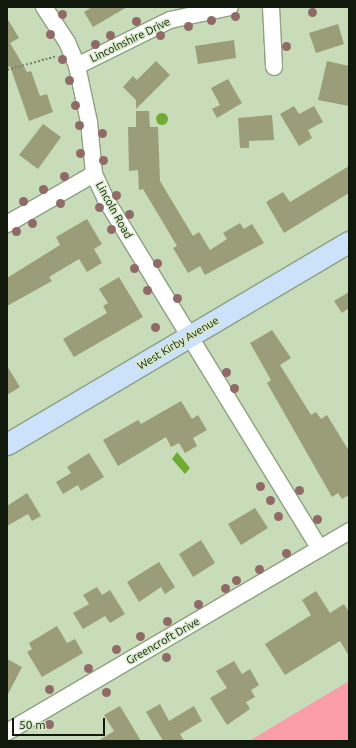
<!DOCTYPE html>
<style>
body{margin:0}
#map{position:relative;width:356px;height:748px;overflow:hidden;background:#c8dcb9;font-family:Ubuntu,sans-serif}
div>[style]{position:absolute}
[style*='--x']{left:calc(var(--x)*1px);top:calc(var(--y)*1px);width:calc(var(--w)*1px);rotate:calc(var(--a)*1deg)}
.green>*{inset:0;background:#fa9da8}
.water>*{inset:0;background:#70ab33}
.round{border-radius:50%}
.building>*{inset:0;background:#9a9d78}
.path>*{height:2px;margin-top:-1px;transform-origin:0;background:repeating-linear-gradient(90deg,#77856c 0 2px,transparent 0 4px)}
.roads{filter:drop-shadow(1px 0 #8da07f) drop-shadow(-1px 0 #8da07f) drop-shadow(0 1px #8da07f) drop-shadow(0 -1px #8da07f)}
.minor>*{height:16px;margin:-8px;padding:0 8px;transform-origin:8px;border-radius:8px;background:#fff}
.major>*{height:21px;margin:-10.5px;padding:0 10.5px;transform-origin:10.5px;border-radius:10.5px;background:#cce1fa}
.trees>*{width:9px;height:9px;margin:-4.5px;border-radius:50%;background:#8f6a66}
span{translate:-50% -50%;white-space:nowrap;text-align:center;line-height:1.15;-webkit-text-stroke:3px #d5e9c6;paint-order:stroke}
.street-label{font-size:11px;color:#11180c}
.frame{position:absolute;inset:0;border:8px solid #11180c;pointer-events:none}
.scale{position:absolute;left:12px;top:718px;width:93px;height:18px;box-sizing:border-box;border:2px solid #11180c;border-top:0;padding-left:5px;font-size:12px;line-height:14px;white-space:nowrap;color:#11180c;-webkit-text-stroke:3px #d5e9c6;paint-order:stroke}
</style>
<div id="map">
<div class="green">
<div style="clip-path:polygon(349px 681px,349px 741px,249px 741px)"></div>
</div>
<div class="water">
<div class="round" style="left:156px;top:113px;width:12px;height:12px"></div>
<div style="clip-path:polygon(177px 452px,190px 468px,185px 474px,172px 459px)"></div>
</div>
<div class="building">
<div style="clip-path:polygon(92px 7px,127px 7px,93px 27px,84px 12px)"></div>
<div style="clip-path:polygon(7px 18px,19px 38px,10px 43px,27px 72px,31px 71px,40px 96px,47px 94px,53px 112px,29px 121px,10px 66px,7px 68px)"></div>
<div style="clip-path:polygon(338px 24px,344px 44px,316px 53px,309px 33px)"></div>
<div style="clip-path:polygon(234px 40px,236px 58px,198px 64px,195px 46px)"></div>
<div style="clip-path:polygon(156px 61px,170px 75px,136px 109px,136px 100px,123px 87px,133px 76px,137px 80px)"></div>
<div style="clip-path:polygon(327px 61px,349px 66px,349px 106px,318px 100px)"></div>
<div style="clip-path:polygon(228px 79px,242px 103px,217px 118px,212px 109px,220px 105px,211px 88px)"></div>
<div style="clip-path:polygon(294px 106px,299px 114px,314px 106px,323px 122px,308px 130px,312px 138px,299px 146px,280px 114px)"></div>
<div style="clip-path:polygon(136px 111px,149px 111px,150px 127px,158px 127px,160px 181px,193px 236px,199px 232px,210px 250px,227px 239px,223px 233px,240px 223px,244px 229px,252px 224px,264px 243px,205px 275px,200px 266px,188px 273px,173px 248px,177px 246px,143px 189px,139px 190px,138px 170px,129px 171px,128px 127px,136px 127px)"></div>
<div style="clip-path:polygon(272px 115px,274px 140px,249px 141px,249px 148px,240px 148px,238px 118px)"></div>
<div style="clip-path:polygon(43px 124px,61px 137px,38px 169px,19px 155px)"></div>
<div style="clip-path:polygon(349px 166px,349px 193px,284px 233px,266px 202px,283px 192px,290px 202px)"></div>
<div style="clip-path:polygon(87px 219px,102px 244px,94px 249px,102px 263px,87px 272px,79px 259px,49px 277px,52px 281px,7px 306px,7px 278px,60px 245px,56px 237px)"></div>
<div style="clip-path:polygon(119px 277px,143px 317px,74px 357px,63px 339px,107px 313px,103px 306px,108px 303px,99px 289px)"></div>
<div style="clip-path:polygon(349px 292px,349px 308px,342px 313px,334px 301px)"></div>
<div style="clip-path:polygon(272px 330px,291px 358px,280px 365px,311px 415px,316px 412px,321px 419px,327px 415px,349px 451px,349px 495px,342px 499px,338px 493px,332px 497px,267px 383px,271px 380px,250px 343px)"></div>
<div style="clip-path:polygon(7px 366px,20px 387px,7px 395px)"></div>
<div style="clip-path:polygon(181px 401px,192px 419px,198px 415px,207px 430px,193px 438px,197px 446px,185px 453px,179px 443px,171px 447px,166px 437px,118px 466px,103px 440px,138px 420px,141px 424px)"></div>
<div style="clip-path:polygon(89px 453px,104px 477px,81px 491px,78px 485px,63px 494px,56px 482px,71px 473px,67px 467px)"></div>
<div style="clip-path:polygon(27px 493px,41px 516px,32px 521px,28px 514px,7px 526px,7px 506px)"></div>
<div style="clip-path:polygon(255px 508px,268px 528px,241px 545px,228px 524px)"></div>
<div style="clip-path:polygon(201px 540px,215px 563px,193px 577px,179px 554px)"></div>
<div style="clip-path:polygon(159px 562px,175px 587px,165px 594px,161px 587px,139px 602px,127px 582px)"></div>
<div style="clip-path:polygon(97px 587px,102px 595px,110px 590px,125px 614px,110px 623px,105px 616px,83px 629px,73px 613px,89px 604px,83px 595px)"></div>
<div style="clip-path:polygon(316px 591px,330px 613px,344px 604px,349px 612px,349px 656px,340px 641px,285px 675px,265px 644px,311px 615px,302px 600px)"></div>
<div style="clip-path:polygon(57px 626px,67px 643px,75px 639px,83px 653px,42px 677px,27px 652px,32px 649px,29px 643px)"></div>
<div style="clip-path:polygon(7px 659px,22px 667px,7px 696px)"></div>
<div style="clip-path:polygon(234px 661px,242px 674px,250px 669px,259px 685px,251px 690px,255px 697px,246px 702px,250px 709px,227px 725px,210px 698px,227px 688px,216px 671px)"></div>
<div style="clip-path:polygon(160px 704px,169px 721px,194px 706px,202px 721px,180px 734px,184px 741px,163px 741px,146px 712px)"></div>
<div style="clip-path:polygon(120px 706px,141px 741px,98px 741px,114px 731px,104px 715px)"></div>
</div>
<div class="path">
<div style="--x:7;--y:70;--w:52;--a:-15.6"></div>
</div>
<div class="roads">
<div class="minor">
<div style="--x:44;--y:7;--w:42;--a:56.7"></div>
<div style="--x:67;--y:42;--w:26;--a:67"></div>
<div style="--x:77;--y:66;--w:57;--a:77.9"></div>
<div style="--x:89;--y:122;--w:52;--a:84.5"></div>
<div style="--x:94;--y:174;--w:29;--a:65"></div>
<div style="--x:106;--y:200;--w:409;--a:58.5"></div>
<div style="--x:271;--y:7;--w:60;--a:87.1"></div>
<div style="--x:77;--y:66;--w:104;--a:-26.3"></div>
<div style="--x:170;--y:20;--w:61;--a:-12.2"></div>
<div style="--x:7;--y:224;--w:100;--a:-29.9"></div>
<div style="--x:7;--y:732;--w:397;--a:-30.4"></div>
</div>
<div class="major">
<div style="--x:7;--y:444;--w:397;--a:-30.6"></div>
</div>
</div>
<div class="trees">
<div style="left:312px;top:12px"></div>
<div style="left:62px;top:14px"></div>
<div style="left:235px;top:16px"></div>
<div style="left:211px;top:20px"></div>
<div style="left:136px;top:21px"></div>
<div style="left:188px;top:26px"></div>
<div style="left:50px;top:34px"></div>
<div style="left:110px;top:35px"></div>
<div style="left:160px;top:35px"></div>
<div style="left:95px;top:44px"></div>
<div style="left:286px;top:46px"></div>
<div style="left:62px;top:59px"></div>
<div style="left:69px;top:80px"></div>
<div style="left:75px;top:105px"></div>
<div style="left:79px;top:125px"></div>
<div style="left:102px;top:133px"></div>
<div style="left:80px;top:153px"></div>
<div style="left:103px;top:160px"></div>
<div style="left:64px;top:176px"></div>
<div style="left:43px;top:189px"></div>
<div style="left:116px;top:195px"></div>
<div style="left:23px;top:201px"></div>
<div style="left:60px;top:203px"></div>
<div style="left:99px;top:207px"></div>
<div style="left:129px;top:214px"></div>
<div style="left:32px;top:223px"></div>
<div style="left:111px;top:229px"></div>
<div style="left:16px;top:231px"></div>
<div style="left:157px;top:263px"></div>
<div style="left:134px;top:268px"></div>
<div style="left:147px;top:290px"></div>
<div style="left:177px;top:298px"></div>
<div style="left:155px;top:327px"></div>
<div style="left:226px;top:372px"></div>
<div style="left:234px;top:388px"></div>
<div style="left:260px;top:486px"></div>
<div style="left:299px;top:490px"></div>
<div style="left:270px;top:500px"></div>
<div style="left:278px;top:516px"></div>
<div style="left:317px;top:519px"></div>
<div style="left:286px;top:553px"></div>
<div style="left:259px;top:569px"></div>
<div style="left:236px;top:580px"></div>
<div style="left:225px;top:588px"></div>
<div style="left:198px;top:604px"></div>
<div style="left:167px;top:621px"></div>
<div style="left:140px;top:636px"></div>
<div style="left:116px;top:649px"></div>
<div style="left:166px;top:657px"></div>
<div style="left:88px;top:668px"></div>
<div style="left:49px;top:689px"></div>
<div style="left:106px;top:692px"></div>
<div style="left:49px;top:724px"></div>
</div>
<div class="street-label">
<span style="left:130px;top:40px;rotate:-26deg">Lincolnshire Drive</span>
<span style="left:114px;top:210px;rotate:61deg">Lincoln Road</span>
<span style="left:178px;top:343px;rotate:-31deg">West Kirby Avenue</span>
<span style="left:163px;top:641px;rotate:-30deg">Greencroft Drive</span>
</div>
<div class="frame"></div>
<div class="scale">50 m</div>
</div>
